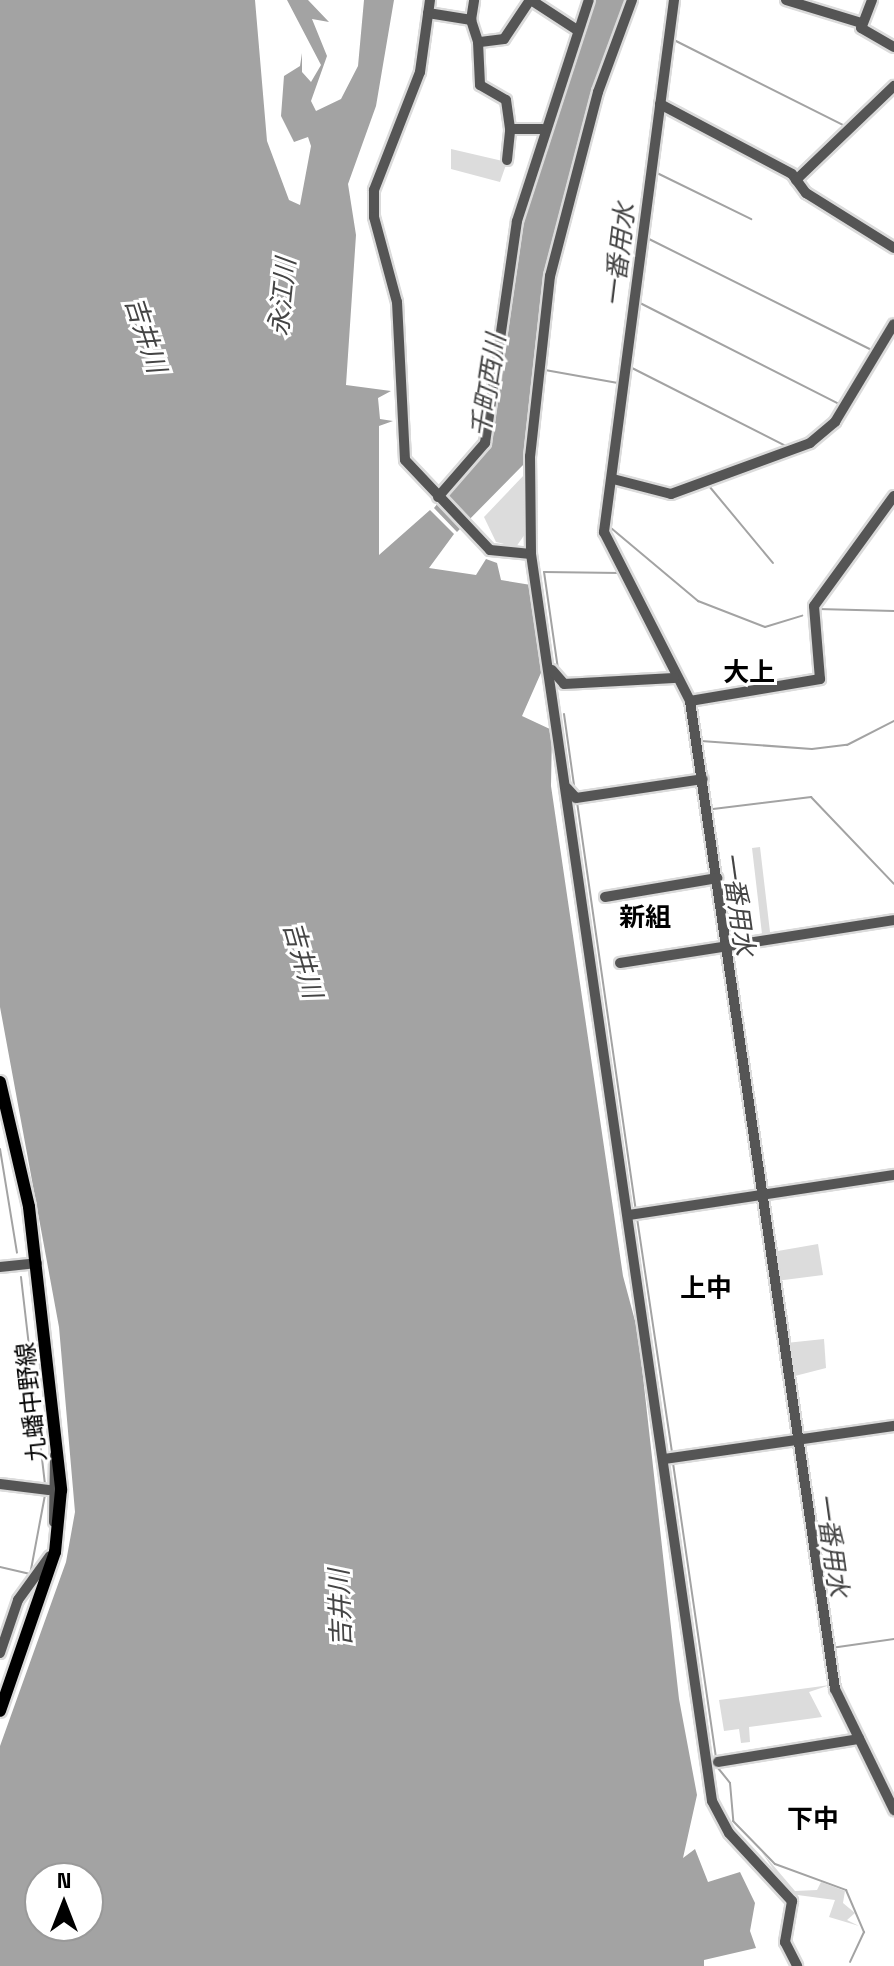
<!DOCTYPE html>
<meta charset="utf-8">
<style>
body{margin:0}
#map{position:relative;width:894px;height:1966px;overflow:hidden;background:#fff;font-family:"Space Grotesk","Noto Sans JP",sans-serif}
div>[style]{position:absolute}
[style*='--x']{left:calc(var(--x)*1px);top:calc(var(--y)*1px);width:calc(var(--w)*1px);rotate:calc(var(--a)*1deg)}
.green>*{inset:0;background:#dcdcdc}
.water>*{inset:0;background:#a3a3a3}
.stream>*{height:2px;margin:-1px;padding:0 1px;transform-origin:1px;border-radius:1px;background:#a3a3a3}
.roads{filter:drop-shadow(2px 0 #dbdbdb) drop-shadow(-2px 0 #dbdbdb) drop-shadow(0 2px #dbdbdb) drop-shadow(0 -2px #dbdbdb)}
.minor>*{height:10px;margin:-5px;padding:0 5px;transform-origin:5px;border-radius:5px;background:#555}
.major>*{height:12px;margin:-6px;padding:0 6px;transform-origin:6px;border-radius:6px;background:#000}
span{translate:-50% -50%;white-space:nowrap;text-align:center;line-height:1.15;-webkit-text-stroke:6px #fff;paint-order:stroke}
.street-label{font-size:24px;color:#000}
.water-label{font-size:26px;color:#444;font-style:italic}
.neighbourhood-label{font-size:26px;color:#000;font-weight:700}
.north{position:absolute;left:24px;top:1862px;width:80px;height:80px;box-sizing:border-box;background:#fff;border:2px solid #999;border-radius:50%;rotate:0deg;font-size:22px;font-weight:700;line-height:32px;text-align:center;color:#000}
.north::after{content:'';display:block;margin:auto;width:28px;height:36px;background:#000;clip-path:polygon(50% 0,100% 100%,50% 72%,0 100%)}
</style>
<div id="map">
<div class="green">
<div style="clip-path:polygon(451px 149px,507px 162px,500px 182px,451px 169px)"></div>
<div style="clip-path:polygon(525px 474px,525px 534px,516px 547px,496px 542px,484px 517px)"></div>
<div style="clip-path:polygon(760px 847px,770px 932px,774px 936px,762px 934px,752px 848px)"></div>
<div style="clip-path:polygon(818px 1244px,823px 1275px,776px 1281px,772px 1252px)"></div>
<div style="clip-path:polygon(824px 1339px,826px 1368px,791px 1377px,786px 1343px)"></div>
<div style="clip-path:polygon(830px 1685px,809px 1692px,822px 1717px,749px 1727px,750px 1742px,741px 1743px,739px 1729px,724px 1731px,719px 1700px)"></div>
<div style="clip-path:polygon(761px 1851px,795px 1891px,817px 1890px,821px 1882px,845px 1891px,843px 1903px,855px 1913px,847px 1920px,859px 1926px,829px 1917px,835px 1900px,790px 1894px)"></div>
</div>
<div class="water">
<div style="clip-path:polygon(evenodd,0 0,255px 0,267px 141px,289px 200px,300px 205px,311px 146px,308px 137px,294px 142px,281px 116px,284px 76px,300px 66px,302px 53px,302px 72px,311px 82px,321px 65px,287px 0,308px 0,329px 22px,312px 19px,327px 56px,311px 101px,316px 111px,341px 99px,358px 66px,364px 0,394px 0,376px 106px,348px 184px,356px 235px,346px 385px,391px 391px,378px 398px,380px 419px,393px 421px,379px 426px,379px 555px,430px 510px,454px 534px,429px 568px,476px 575px,486px 559px,497px 563px,501px 580px,531px 585px,544px 666px,522px 716px,552px 730px,551px 786px,623px 1276px,638px 1332px,679px 1699px,697px 1795px,683px 1858px,695px 1849px,708px 1882px,740px 1872px,755px 1903px,750px 1931px,756px 1948px,704px 1960px,704px 1966px,0 1966px,0 1746px,66px 1562px,75px 1512px,59px 1327px,0 1007px,0 0,40px 1878px,88px 1878px,88px 1926px,40px 1926px,40px 1878px)"></div>
<div style="clip-path:polygon(596px 0,629px 0,591px 103px,545px 278px,525px 463px,457px 532px,434px 508px,488px 442px,527px 200px)"></div>
</div>
<div class="stream">
<div style="--x:672;--y:39;--w:194;--a:26.7"></div>
<div style="--x:657;--y:173;--w:105;--a:26.1"></div>
<div style="--x:649;--y:239;--w:251;--a:26.5"></div>
<div style="--x:640;--y:303;--w:223;--a:26.9"></div>
<div style="--x:632;--y:368;--w:175;--a:26.9"></div>
<div style="--x:545;--y:370;--w:74;--a:10.1"></div>
<div style="--x:709;--y:486;--w:100;--a:50.3"></div>
<div style="--x:645;--y:493;--w:17;--a:13"></div>
<div style="--x:613;--y:499;--w:29;--a:94"></div>
<div style="--x:611;--y:528;--w:114;--a:40"></div>
<div style="--x:698;--y:601;--w:72;--a:21.2"></div>
<div style="--x:765;--y:627;--w:39;--a:-17"></div>
<div style="--x:818;--y:609;--w:76;--a:1.5"></div>
<div style="--x:558;--y:669;--w:98;--a:-98.2"></div>
<div style="--x:544;--y:572;--w:76;--a:0.8"></div>
<div style="--x:564;--y:714;--w:79;--a:82"></div>
<div style="--x:701;--y:741;--w:111;--a:4.1"></div>
<div style="--x:812;--y:749;--w:35;--a:-7"></div>
<div style="--x:847;--y:745;--w:53;--a:-27.1"></div>
<div style="--x:577;--y:802;--w:413;--a:81.8"></div>
<div style="--x:713;--y:809;--w:99;--a:-7"></div>
<div style="--x:811;--y:797;--w:120;--a:46.3"></div>
<div style="--x:0;--y:1149;--w:105;--a:80.7"></div>
<div style="--x:637;--y:1218;--w:238;--a:81.5"></div>
<div style="--x:21;--y:1277;--w:209;--a:83.4"></div>
<div style="--x:673;--y:1463;--w:297;--a:81.7"></div>
<div style="--x:0;--y:1567;--w:31;--a:13"></div>
<div style="--x:30;--y:1575;--w:81;--a:-79.4"></div>
<div style="--x:831;--y:1648;--w:64;--a:-8.1"></div>
<div style="--x:718;--y:1768;--w:19;--a:51"></div>
<div style="--x:730;--y:1783;--w:38;--a:85"></div>
<div style="--x:733;--y:1821;--w:60;--a:45.7"></div>
<div style="--x:775;--y:1864;--w:76;--a:20.1"></div>
<div style="--x:846;--y:1890;--w:46;--a:66.8"></div>
<div style="--x:864;--y:1932;--w:33;--a:115"></div>
</div>
<div class="roads">
<div class="minor">
<div style="--x:430;--y:0;--w:73;--a:97.9"></div>
<div style="--x:420;--y:72;--w:127;--a:111.3"></div>
<div style="--x:374;--y:190;--w:27;--a:90"></div>
<div style="--x:374;--y:217;--w:88;--a:74.9"></div>
<div style="--x:397;--y:302;--w:158;--a:87.1"></div>
<div style="--x:405;--y:460;--w:124;--a:46.6"></div>
<div style="--x:490;--y:550;--w:41;--a:5.6"></div>
<div style="--x:530;--y:0;--w:47;--a:123.7"></div>
<div style="--x:504;--y:39;--w:26;--a:173"></div>
<div style="--x:478;--y:42;--w:43;--a:87.3"></div>
<div style="--x:480;--y:85;--w:30;--a:30"></div>
<div style="--x:506;--y:100;--w:29;--a:82"></div>
<div style="--x:510;--y:129;--w:32;--a:0"></div>
<div style="--x:531;--y:0;--w:55;--a:33.1"></div>
<div style="--x:632;--y:0;--w:98;--a:110.3"></div>
<div style="--x:598;--y:92;--w:190;--a:104.6"></div>
<div style="--x:550;--y:276;--w:181;--a:96.3"></div>
<div style="--x:530;--y:456;--w:98;--a:89.4"></div>
<div style="--x:531;--y:554;--w:1260;--a:81.74"></div>
<div style="--x:712;--y:1801;--w:36;--a:62"></div>
<div style="--x:729;--y:1833;--w:93;--a:47.2"></div>
<div style="--x:792;--y:1901;--w:42;--a:99.7"></div>
<div style="--x:785;--y:1942;--w:27;--a:63"></div>
<div style="--x:674;--y:0;--w:537;--a:97.5"></div>
<div style="--x:604;--y:532;--w:190;--a:63"></div>
<div style="--x:690;--y:701;--w:999;--a:81.65"></div>
<div style="--x:835;--y:1689;--w:135;--a:64"></div>
<div style="--x:786;--y:0;--w:78;--a:17"></div>
<div style="--x:872;--y:0;--w:30;--a:111"></div>
<div style="--x:861;--y:28;--w:38;--a:30"></div>
<div style="--x:428;--y:13;--w:44;--a:9.2"></div>
<div style="--x:471;--y:20;--w:23;--a:72"></div>
<div style="--x:471;--y:20;--w:20;--a:-81"></div>
<div style="--x:660;--y:104;--w:149;--a:27.9"></div>
<div style="--x:792;--y:174;--w:24;--a:54"></div>
<div style="--x:806;--y:193;--w:104;--a:32"></div>
<div style="--x:507;--y:160;--w:31;--a:-84"></div>
<div style="--x:796;--y:180;--w:136;--a:-43.8"></div>
<div style="--x:613;--y:479;--w:60;--a:14.5"></div>
<div style="--x:671;--y:494;--w:148;--a:-20.1"></div>
<div style="--x:810;--y:443;--w:33;--a:-40"></div>
<div style="--x:835;--y:422;--w:114;--a:-59"></div>
<div style="--x:438;--y:497;--w:72;--a:-49"></div>
<div style="--x:485;--y:443;--w:224;--a:-81.8"></div>
<div style="--x:517;--y:221;--w:232;--a:-72"></div>
<div style="--x:552;--y:670;--w:18;--a:49"></div>
<div style="--x:564;--y:684;--w:110;--a:-3.1"></div>
<div style="--x:690;--y:701;--w:132;--a:-9.6"></div>
<div style="--x:820;--y:679;--w:73;--a:-94.7"></div>
<div style="--x:814;--y:606;--w:136;--a:-54"></div>
<div style="--x:567;--y:788;--w:13;--a:48"></div>
<div style="--x:576;--y:798;--w:128;--a:-8.5"></div>
<div style="--x:605;--y:897;--w:114;--a:-9.6"></div>
<div style="--x:620;--y:963;--w:277;--a:-8.9"></div>
<div style="--x:629;--y:1215;--w:268;--a:-8.6"></div>
<div style="--x:0;--y:1267;--w:37;--a:-6"></div>
<div style="--x:664;--y:1459;--w:232;--a:-8.2"></div>
<div style="--x:0;--y:1484;--w:49;--a:7"></div>
<div style="--x:54;--y:1522;--w:67;--a:-89.1"></div>
<div style="--x:0;--y:1653;--w:56;--a:-71.2"></div>
<div style="--x:18;--y:1600;--w:54;--a:-54"></div>
<div style="--x:718;--y:1762;--w:143;--a:-9.3"></div>
</div>
<div class="major">
<div style="--x:0;--y:1082;--w:128;--a:76.9"></div>
<div style="--x:29;--y:1207;--w:285;--a:83.5"></div>
<div style="--x:61;--y:1490;--w:62;--a:95.5"></div>
<div style="--x:55;--y:1552;--w:168;--a:109.1"></div>
</div>
</div>
<div class="street-label">
<span style="left:31px;top:1402px;rotate:-96deg">九蟠中野線</span>
</div>
<div class="water-label">
<span style="left:620px;top:255px;rotate:-83deg">一番用水</span>
<span style="left:283px;top:297px;rotate:-84deg">永江川</span>
<span style="left:145px;top:335px;rotate:72deg">吉井川</span>
<span style="left:489px;top:386px;rotate:-81deg">千町西川</span>
<span style="left:737px;top:904px;rotate:82deg">一番用水</span>
<span style="left:302px;top:960px;rotate:74deg">吉井川</span>
<span style="left:831px;top:1545px;rotate:82deg">一番用水</span>
<span style="left:341px;top:1608px;rotate:-92deg">吉井川</span>
</div>
<div class="neighbourhood-label">
<span style="left:749px;top:673px">大上</span>
<span style="left:645px;top:918px">新組</span>
<span style="left:706px;top:1289px">上中</span>
<span style="left:813px;top:1820px">下中</span>
</div>
<div class="north">N</div>
</div>
